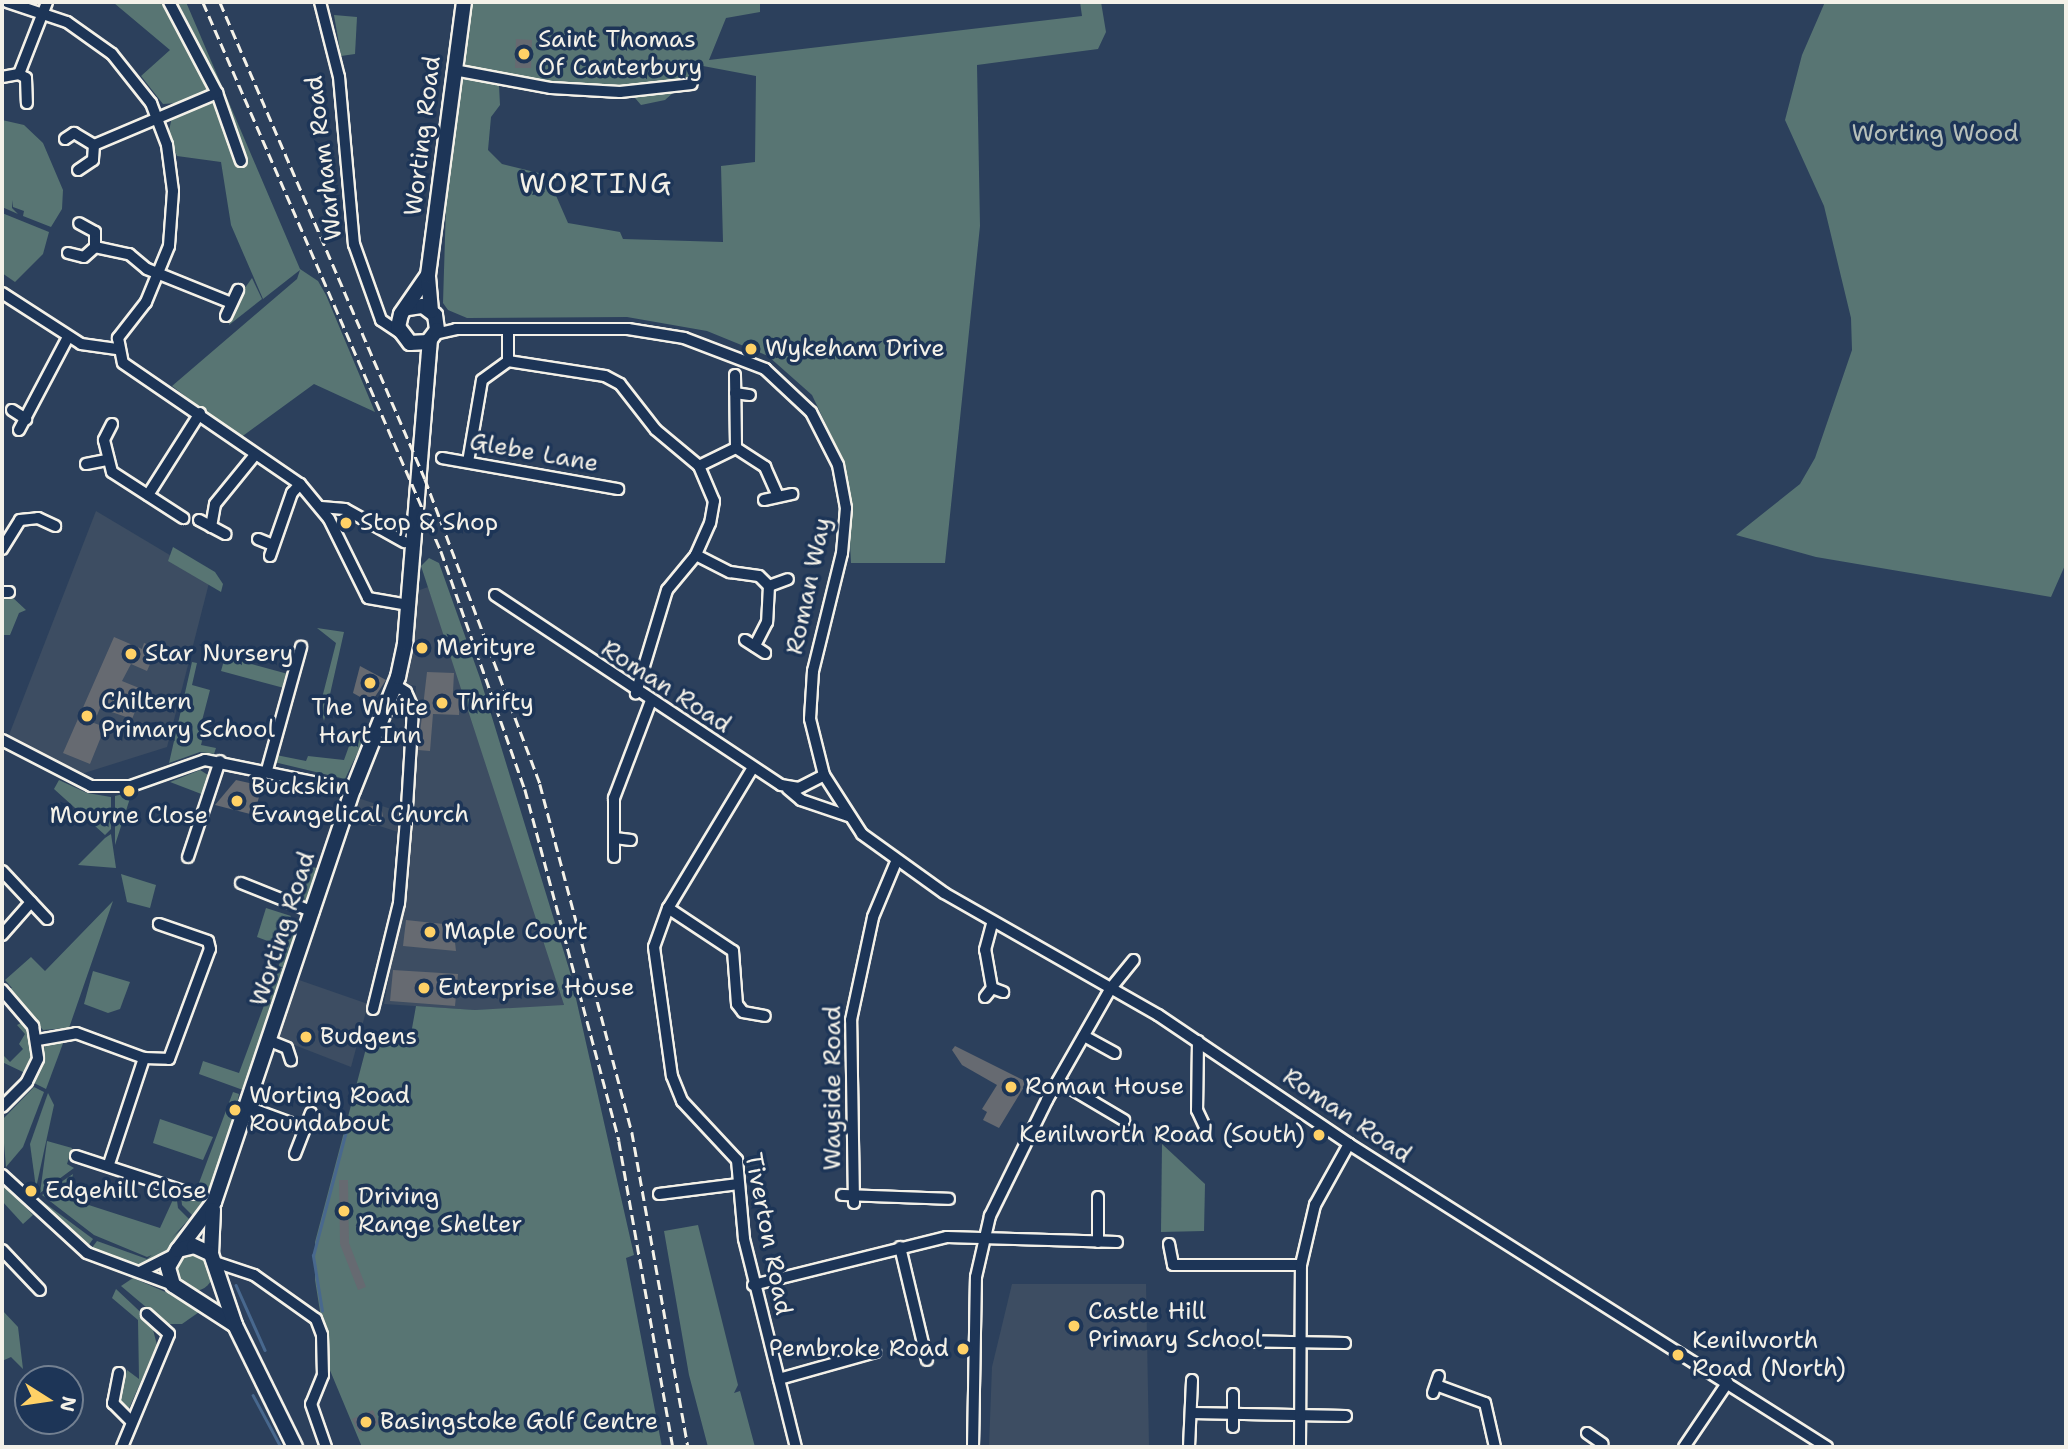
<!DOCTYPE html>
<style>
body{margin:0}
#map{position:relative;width:2068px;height:1449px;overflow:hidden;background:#2c405c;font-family:"Shantell Sans",sans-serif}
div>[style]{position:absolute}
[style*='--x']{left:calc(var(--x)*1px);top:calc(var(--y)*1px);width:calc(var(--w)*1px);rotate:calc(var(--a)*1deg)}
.built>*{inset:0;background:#3d4d62}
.green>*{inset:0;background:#587573}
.round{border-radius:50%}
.stream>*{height:2.5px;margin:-1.25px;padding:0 1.25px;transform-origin:1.25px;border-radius:1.25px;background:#48688e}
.building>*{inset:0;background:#666a71}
.roads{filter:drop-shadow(2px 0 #f4f1e8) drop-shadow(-2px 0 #f4f1e8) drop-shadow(0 2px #f4f1e8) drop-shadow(0 -2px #f4f1e8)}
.minor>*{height:10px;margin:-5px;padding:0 5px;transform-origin:5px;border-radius:5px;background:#1d3557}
.major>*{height:14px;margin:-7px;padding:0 7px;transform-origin:7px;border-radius:7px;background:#1d3557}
.rail>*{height:2.5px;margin-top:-1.25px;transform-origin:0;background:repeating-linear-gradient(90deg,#f4f1e8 0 10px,transparent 0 15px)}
.dots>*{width:19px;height:19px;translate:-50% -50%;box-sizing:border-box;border:4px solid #1d3557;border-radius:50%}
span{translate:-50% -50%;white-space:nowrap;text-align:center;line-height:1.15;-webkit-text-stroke:7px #1d3557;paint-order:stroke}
.poi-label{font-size:24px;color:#f4f1e8}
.left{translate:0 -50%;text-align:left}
.right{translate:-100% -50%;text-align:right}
.park-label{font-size:24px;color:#b6bfb9}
.street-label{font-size:24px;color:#f4f1e8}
.quarter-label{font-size:28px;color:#f4f1e8;letter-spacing:2px}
.frame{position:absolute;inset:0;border:4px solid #f4f1e8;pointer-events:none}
.north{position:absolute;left:14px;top:1365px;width:70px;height:70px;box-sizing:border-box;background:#1d3557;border:2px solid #738091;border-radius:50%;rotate:102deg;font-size:19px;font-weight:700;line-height:28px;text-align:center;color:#f4f1e8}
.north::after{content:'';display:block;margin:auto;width:24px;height:32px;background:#ffd166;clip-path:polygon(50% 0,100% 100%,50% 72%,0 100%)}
</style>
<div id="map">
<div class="built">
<div style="clip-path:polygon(96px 511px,210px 579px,167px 747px,78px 775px,9px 735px)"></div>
<div style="clip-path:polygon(428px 587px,477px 725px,564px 1005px,559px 1007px,475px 1010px,384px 1004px,402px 907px,416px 686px,405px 684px,417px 591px)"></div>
<div style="clip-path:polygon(358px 798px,400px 812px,398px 832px,352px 817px)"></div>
<div style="clip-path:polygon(299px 980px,368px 1004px,351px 1067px,279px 1039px)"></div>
<div style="clip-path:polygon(1012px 1284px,1146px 1284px,1149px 1447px,989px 1447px,992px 1367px)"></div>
</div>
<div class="green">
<div style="clip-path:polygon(186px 2px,300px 269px,318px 281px,326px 295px,375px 412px,314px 384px,240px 438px,172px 386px,297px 279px,300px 270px,263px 299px,231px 225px,221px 162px,177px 156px,168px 135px,172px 117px,180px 112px,177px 103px,163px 104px,141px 76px,170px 50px,114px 3px)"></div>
<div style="clip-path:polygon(evenodd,471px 2px,760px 2px,760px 12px,726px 18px,709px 60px,1082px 16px,1080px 2px,1101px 2px,1106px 32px,1098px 49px,977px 65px,980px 226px,945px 563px,851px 563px,846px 467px,812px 395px,768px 356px,707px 331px,627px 317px,467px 318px,448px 310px,443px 303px,447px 173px,471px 2px,703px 66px,756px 76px,755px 162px,721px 166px,723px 242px,623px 239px,620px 232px,568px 223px,547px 175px,502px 164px,488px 150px,491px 117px,500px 105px,499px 85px,488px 80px,630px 92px,641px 105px,665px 100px,703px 66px)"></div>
<div style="clip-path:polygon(1825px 2px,2066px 2px,2066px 563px,2051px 597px,1816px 557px,1736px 535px,1800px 484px,1815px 458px,1852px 350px,1851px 318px,1824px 206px,1785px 120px,1802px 55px)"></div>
<div style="clip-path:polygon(334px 15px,357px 17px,355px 54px,341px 56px)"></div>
<div style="clip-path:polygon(2px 120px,24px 125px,43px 143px,63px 190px,62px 209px,51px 227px,23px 216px,24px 211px,13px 207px,12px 200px,12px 208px,18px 214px,2px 207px)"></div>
<div style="clip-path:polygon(2px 213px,49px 232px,43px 254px,15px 282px,2px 273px)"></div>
<div style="clip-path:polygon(252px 278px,262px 299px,229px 325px,232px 306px)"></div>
<div style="clip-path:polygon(173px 547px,215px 572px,223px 584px,221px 592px,168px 561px)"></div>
<div style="clip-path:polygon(429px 558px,439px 563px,480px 678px,570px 972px,634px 1255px,626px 1258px,662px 1447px,362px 1447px,329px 1368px,315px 1280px,315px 1242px,369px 1037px,409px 1045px,416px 1006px,475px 1010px,564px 1005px,421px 566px)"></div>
<div style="clip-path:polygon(11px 596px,26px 610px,19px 613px,10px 635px,4px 635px,3px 648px,2px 597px)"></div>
<div style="clip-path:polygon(317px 628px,344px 632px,324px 721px,320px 706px,336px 643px)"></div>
<div style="clip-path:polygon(225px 657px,288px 674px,284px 688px,221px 671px)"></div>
<div style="clip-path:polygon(192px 662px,197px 663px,192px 685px,210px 690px,198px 736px,203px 737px,201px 745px,216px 748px,214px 754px,200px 752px,169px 763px)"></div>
<div style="clip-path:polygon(353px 735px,365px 737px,345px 779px,274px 762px,276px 755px,306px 761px,308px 756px,344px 760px)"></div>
<div style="clip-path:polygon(200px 770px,208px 775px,204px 795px,170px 782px)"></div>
<div style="clip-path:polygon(59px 780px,87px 793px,111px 797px,111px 829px,105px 835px,54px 789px)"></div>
<div style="clip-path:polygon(132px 792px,115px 845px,115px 846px,115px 796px)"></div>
<div style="clip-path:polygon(111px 834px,116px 868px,78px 865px,105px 838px)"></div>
<div style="clip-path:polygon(305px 865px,320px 869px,308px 907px,296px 904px,299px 895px,293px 893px)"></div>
<div style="clip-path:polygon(121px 874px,156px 885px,150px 908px,127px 902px)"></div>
<div style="clip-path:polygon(113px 901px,69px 1028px,43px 1030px,5px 988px,12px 988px,5px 980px,31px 957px,45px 971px)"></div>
<div style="clip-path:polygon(266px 908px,291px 916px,281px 946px,257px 937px)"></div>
<div style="clip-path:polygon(296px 919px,303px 921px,252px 1076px,243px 1090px,199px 1074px,203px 1061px,239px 1073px)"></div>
<div style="clip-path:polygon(93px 971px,130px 982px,120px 1009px,108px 1013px,84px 1004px)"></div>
<div style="clip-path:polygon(23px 1022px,33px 1050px,25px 1073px,2px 1062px,2px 1054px,10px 1062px,23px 1049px,19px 1044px,25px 1034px,17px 1025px)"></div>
<div style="clip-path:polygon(65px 1038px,46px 1089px,32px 1082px,46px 1043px)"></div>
<div style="clip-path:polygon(34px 1087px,44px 1092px,23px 1147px,6px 1167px,2px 1120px)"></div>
<div style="clip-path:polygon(233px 1092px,239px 1094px,231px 1135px,198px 1221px,182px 1205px,181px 1196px,193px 1199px)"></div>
<div style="clip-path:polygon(48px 1093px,54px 1105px,36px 1188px,30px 1144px)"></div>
<div style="clip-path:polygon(160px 1119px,213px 1137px,203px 1160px,153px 1143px)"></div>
<div style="clip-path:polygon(47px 1141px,72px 1148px,67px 1164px,74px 1168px,40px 1193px)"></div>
<div style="clip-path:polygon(1162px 1144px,1205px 1184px,1204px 1231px,1161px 1232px)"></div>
<div style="clip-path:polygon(73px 1174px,67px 1198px,160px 1228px,176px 1193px,178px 1208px,189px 1219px,159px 1252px,147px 1257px,94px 1235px,42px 1195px)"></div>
<div style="clip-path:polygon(2px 1183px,33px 1215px,23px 1224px,2px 1201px)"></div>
<div style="clip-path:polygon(38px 1198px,93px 1239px,88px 1246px,49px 1214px)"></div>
<div style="clip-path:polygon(191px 1221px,196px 1224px,174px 1246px,142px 1267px,91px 1249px,97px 1241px,147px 1259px)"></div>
<div style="clip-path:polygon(698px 1225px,738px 1385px,734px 1393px,740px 1391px,755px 1447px,708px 1447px,689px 1375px,664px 1231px)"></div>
<div class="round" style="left:175px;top:1253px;width:38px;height:38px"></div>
<div style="clip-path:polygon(133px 1278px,184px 1300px,202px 1310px,182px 1324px,166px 1324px,121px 1286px)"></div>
<div style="clip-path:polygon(116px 1289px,151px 1322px,157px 1345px,127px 1413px,117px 1408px,127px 1370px,139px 1379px,138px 1320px,112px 1298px)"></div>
<div style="clip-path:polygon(2px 1310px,18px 1327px,23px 1369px,11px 1357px,2px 1361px)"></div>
</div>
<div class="stream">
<div style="--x:236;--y:1285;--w:71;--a:66"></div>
<div style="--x:322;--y:1311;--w:56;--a:-99.3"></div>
<div style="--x:313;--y:1256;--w:133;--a:-75.2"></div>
<div style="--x:253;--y:1395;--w:59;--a:61.7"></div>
</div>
<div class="building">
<div style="clip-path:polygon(516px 39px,532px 40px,531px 68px,515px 68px)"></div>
<div style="clip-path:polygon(114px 637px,142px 649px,144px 643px,157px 648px,147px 671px,131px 664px,122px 681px,144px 690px,132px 719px,100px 708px,94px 723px,105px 727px,90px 764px,63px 753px)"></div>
<div style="clip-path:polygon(360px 666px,386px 680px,371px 703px,353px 693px)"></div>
<div style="clip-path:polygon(427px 672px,454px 673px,453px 692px,460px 692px,459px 715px,433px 714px,430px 751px,418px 750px)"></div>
<div style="clip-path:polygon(236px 780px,262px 786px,254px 815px,215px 805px)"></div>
<div class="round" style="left:363px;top:806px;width:20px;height:20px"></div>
<div style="clip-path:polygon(406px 920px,453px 925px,456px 951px,403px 946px)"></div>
<div style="clip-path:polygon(393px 970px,458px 974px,455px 1006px,390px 1001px)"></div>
<div style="clip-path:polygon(955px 1046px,1027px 1082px,999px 1128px,983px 1120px,987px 1112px,982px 1109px,997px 1085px,962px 1065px,952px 1050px)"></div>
<div style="clip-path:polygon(339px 1180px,348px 1180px,349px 1243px,366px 1287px,358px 1290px,340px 1244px)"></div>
<div style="clip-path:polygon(373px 1410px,379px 1424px,359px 1433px,352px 1419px)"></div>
</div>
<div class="roads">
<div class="minor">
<div style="--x:7;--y:2;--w:63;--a:18.4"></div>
<div style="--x:67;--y:22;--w:55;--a:35.4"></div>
<div style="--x:112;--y:54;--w:63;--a:51.5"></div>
<div style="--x:151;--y:103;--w:45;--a:69.1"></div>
<div style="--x:167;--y:145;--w:46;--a:82.6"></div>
<div style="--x:173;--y:191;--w:55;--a:94.2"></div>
<div style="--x:169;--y:246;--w:61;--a:112.3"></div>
<div style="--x:146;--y:302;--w:46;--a:127.9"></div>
<div style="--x:118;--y:338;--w:25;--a:79"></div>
<div style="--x:123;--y:363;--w:214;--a:34.4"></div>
<div style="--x:300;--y:484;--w:45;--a:50.4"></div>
<div style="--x:329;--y:519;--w:88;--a:63.7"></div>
<div style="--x:368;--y:598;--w:41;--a:9.9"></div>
<div style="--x:169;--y:2;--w:103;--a:62.2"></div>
<div style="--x:217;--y:93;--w:72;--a:70.6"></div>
<div style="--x:320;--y:2;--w:77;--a:75.8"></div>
<div style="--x:339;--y:77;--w:168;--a:84.9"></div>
<div style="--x:354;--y:244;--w:81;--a:70.4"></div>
<div style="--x:381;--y:320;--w:23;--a:34"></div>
<div style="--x:454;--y:70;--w:99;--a:10.5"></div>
<div style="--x:551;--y:88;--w:69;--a:3.3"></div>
<div style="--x:620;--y:92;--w:72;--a:-6.3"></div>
<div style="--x:19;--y:74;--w:77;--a:-68.7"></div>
<div style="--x:2;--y:77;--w:17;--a:-10"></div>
<div style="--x:19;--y:74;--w:8;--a:30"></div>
<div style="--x:26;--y:78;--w:25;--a:88"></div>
<div style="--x:65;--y:139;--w:11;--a:-34"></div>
<div style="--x:74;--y:133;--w:23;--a:31"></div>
<div style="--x:94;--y:145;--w:15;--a:94"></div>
<div style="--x:93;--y:160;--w:18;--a:146"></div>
<div style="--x:94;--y:145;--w:134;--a:-22.9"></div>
<div style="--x:95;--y:247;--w:35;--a:12"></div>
<div style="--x:129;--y:254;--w:23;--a:40"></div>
<div style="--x:147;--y:269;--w:88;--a:21.9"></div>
<div style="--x:68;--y:253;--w:16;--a:14"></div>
<div style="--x:84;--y:257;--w:15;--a:-42"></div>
<div style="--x:95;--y:247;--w:15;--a:-90"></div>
<div style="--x:95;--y:232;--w:18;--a:-151"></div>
<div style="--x:2;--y:293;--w:94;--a:32.8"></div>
<div style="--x:81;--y:344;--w:36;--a:8"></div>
<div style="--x:226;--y:316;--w:29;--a:-65"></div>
<div style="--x:508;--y:329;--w:32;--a:90"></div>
<div style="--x:435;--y:334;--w:22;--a:-13"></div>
<div style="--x:456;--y:329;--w:172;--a:0"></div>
<div style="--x:628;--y:329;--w:57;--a:9.1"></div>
<div style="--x:684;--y:338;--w:87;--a:20.9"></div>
<div style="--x:765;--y:369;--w:63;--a:43.1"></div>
<div style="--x:811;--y:412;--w:59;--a:63"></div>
<div style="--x:838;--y:465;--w:44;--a:79.5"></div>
<div style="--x:846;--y:508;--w:45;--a:95.1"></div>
<div style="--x:842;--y:553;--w:122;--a:103.8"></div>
<div style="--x:813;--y:671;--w:48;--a:93.6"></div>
<div style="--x:810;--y:719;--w:58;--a:76"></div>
<div style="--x:824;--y:775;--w:70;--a:57.2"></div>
<div style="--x:862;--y:834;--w:101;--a:35.7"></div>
<div style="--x:944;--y:893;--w:246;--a:29.7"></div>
<div style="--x:1158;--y:1015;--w:230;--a:34"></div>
<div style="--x:1349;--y:1144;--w:566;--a:32.37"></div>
<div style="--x:735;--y:375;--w:73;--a:89.2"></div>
<div style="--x:735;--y:393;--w:15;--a:8"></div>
<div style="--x:12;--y:410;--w:17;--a:33"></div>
<div style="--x:112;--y:424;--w:18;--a:117"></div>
<div style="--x:104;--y:440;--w:33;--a:76"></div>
<div style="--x:112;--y:472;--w:85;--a:32.9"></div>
<div style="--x:19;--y:430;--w:105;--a:-62.2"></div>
<div style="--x:442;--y:458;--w:179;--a:10"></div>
<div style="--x:468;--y:462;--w:83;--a:-80.3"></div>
<div style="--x:482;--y:380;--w:32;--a:-36"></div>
<div style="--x:508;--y:361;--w:98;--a:8.8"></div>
<div style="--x:605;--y:376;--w:17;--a:28"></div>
<div style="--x:620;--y:384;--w:58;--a:52"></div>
<div style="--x:656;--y:430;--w:56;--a:39.9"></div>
<div style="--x:699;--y:466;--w:38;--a:67"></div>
<div style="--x:714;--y:501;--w:22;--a:100"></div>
<div style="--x:710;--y:523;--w:35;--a:114"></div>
<div style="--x:696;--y:555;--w:45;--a:129.6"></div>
<div style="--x:667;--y:590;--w:108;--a:106.8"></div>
<div style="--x:86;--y:464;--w:21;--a:-11"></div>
<div style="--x:699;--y:466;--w:41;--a:-25.9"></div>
<div style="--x:736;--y:448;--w:35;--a:33"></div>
<div style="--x:765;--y:467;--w:32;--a:66"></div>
<div style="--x:148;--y:495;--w:97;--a:-57.6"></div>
<div style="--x:764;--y:500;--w:29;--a:-12"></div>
<div style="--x:321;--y:507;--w:24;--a:5"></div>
<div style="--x:345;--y:509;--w:68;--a:29.2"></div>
<div style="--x:199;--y:520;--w:30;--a:28"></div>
<div style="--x:211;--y:527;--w:23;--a:-80"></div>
<div style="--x:215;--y:504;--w:63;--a:-50.8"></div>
<div style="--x:258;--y:539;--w:16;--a:22"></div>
<div style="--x:2;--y:549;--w:34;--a:-58"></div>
<div style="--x:20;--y:520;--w:18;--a:-6"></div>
<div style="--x:38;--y:518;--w:19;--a:25"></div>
<div style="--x:696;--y:555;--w:38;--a:27"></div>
<div style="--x:730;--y:572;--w:29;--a:8"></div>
<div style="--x:759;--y:576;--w:14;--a:45"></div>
<div style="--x:769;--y:586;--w:36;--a:93"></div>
<div style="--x:767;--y:622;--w:27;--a:117"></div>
<div style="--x:270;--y:556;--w:67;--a:-70.8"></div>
<div style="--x:292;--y:493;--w:12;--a:-48"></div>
<div style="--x:769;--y:586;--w:20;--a:-20"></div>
<div style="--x:2;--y:592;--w:7;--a:0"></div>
<div style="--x:495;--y:595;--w:343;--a:33.6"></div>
<div style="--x:781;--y:785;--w:18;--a:9"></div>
<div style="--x:799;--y:788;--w:28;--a:-27"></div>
<div style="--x:745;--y:640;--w:24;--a:33"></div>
<div style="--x:2;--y:740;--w:100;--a:27.3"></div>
<div style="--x:91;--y:786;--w:40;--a:0"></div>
<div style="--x:131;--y:786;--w:78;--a:-19.4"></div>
<div style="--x:205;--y:760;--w:151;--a:11.5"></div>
<div style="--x:752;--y:769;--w:162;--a:121.1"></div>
<div style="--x:668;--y:908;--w:41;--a:109.7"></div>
<div style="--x:654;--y:947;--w:130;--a:82.1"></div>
<div style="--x:672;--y:1076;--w:27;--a:68"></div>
<div style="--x:682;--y:1101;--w:81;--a:47"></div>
<div style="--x:737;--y:1160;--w:79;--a:84.9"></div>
<div style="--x:744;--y:1239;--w:214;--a:76"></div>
<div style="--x:267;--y:770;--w:128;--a:-74.5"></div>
<div style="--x:788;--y:789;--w:17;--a:40"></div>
<div style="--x:801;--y:800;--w:50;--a:18.8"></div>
<div style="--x:615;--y:838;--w:16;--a:7"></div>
<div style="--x:188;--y:857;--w:101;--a:-71.6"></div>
<div style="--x:614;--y:857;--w:59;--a:-90"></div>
<div style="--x:614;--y:798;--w:102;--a:-69.2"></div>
<div style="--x:2;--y:871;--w:66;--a:46.8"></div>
<div style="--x:241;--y:883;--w:78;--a:21.9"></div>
<div style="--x:668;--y:908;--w:78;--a:33.5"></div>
<div style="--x:733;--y:951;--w:53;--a:85.7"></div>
<div style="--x:737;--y:1004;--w:10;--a:53"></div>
<div style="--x:743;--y:1012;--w:22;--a:10"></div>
<div style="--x:2;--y:935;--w:44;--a:-48.7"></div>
<div style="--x:992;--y:988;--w:39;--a:-100"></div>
<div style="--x:985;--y:950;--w:28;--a:-75"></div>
<div style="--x:2;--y:990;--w:48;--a:49.3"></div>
<div style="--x:33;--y:1026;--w:33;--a:81"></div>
<div style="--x:38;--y:1059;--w:25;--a:116"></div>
<div style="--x:27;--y:1082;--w:35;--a:135"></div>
<div style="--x:985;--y:997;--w:11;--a:-52"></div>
<div style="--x:992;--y:988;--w:12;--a:20"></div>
<div style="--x:373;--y:1009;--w:109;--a:-76.2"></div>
<div style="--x:399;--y:903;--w:96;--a:-85.2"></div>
<div style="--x:407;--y:807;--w:99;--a:-86.5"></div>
<div style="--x:413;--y:708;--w:17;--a:-114"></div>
<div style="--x:406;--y:692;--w:13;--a:-148"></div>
<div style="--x:1084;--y:1036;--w:35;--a:29"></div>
<div style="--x:38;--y:1040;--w:39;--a:-10"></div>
<div style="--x:76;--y:1033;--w:72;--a:20.2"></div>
<div style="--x:144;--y:1058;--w:25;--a:2"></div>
<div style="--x:169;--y:1059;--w:117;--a:-69.6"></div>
<div style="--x:210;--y:949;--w:8;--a:-104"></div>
<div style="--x:208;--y:941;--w:52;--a:-160.9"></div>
<div style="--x:270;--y:1041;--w:18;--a:22"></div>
<div style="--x:287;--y:1048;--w:13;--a:72"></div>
<div style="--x:1198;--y:1041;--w:69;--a:90.8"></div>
<div style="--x:1197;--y:1110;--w:17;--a:65"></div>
<div style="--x:1058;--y:1081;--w:77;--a:30.6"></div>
<div style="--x:247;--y:1107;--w:61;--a:20.2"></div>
<div style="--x:295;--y:1154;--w:44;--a:-68.7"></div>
<div style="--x:76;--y:1156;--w:122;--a:18.1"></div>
<div style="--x:109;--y:1164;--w:112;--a:-71.7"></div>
<div style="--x:2;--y:1175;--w:115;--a:42.5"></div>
<div style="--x:87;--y:1253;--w:92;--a:20.4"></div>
<div style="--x:659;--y:1194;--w:80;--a:-7.2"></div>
<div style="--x:842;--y:1195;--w:107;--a:2.1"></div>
<div style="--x:854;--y:1203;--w:183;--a:-90.9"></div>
<div style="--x:851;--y:1020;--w:105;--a:-77.9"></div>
<div style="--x:873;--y:917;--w:60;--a:-67.3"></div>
<div style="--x:1098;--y:1242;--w:45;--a:-90"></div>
<div style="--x:1169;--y:1244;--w:21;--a:79"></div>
<div style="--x:1173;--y:1265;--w:128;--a:0"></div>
<div style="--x:900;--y:1247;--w:116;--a:76.6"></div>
<div style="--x:2;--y:1250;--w:55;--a:46.5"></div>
<div style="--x:215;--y:1262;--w:41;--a:18.4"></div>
<div style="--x:254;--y:1275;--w:76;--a:35.4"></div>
<div style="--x:316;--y:1319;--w:17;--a:69"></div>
<div style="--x:322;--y:1335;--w:40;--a:88.6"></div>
<div style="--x:323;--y:1375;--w:31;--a:112"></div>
<div style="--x:311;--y:1404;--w:46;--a:70.8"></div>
<div style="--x:140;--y:1272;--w:37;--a:-27"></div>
<div style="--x:753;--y:1285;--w:200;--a:-13.9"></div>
<div style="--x:947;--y:1237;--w:170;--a:1.7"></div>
<div style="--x:1236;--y:1341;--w:109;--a:1.1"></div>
<div style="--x:119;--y:1373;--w:31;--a:101"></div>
<div style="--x:113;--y:1403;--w:25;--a:45"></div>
<div style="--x:779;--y:1379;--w:100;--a:-15.7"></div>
<div style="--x:1436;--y:1385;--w:52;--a:20.2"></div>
<div style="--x:1485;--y:1403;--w:45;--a:77.2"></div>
<div style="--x:1433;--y:1393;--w:18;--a:-71"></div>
<div style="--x:1233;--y:1394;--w:33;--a:90"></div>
<div style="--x:1192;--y:1413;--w:154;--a:1.1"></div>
<div style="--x:1587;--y:1433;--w:19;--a:35"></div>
<div style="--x:122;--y:1447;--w:122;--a:-67.4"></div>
<div style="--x:169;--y:1334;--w:30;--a:-138"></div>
<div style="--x:973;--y:1447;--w:170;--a:-89"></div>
<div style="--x:976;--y:1277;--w:63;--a:-77.1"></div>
<div style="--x:990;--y:1216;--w:129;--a:-63.8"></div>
<div style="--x:1047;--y:1100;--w:129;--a:-60.3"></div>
<div style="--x:1111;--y:988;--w:36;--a:-51"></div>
<div style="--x:1189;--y:1447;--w:67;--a:-87.4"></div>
<div style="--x:1300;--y:1447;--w:182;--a:-89.7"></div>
<div style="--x:1301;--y:1265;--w:62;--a:-76.9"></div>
<div style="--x:1315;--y:1205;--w:70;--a:-60.9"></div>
<div style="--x:1684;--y:1447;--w:78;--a:-55.9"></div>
</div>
<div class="major">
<div style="--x:408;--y:308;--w:15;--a:-8"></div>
<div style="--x:423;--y:306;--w:15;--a:37"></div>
<div style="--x:435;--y:315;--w:15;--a:82"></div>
<div style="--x:437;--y:330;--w:15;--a:127"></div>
<div style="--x:428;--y:342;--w:18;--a:177"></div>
<div style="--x:410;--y:343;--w:20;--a:-127"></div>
<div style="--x:398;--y:327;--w:13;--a:-77"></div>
<div style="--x:401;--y:314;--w:47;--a:-55.3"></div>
<div style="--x:431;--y:311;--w:36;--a:-95"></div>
<div style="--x:428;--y:275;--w:275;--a:-82.5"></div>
<div style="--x:178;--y:1250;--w:60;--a:-53.1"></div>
<div style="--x:214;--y:1202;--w:435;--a:-71.4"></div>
<div style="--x:353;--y:790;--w:122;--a:-68.3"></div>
<div style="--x:398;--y:677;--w:35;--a:-78"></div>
<div style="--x:405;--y:643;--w:304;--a:-85.3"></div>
<div style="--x:211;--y:1254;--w:44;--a:-87.4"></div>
<div style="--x:235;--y:1325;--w:74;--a:-147.2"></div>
<div style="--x:173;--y:1285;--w:19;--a:-106"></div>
<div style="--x:168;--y:1267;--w:20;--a:-60"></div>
<div style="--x:178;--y:1250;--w:16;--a:-14"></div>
<div style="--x:194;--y:1246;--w:19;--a:25"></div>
<div style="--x:211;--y:1254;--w:75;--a:71.3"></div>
<div style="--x:235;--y:1325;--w:136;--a:63.8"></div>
</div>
</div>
<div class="rail">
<div style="--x:203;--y:2;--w:598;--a:66.56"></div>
<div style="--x:441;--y:551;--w:252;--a:70.6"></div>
<div style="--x:525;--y:789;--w:364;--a:75"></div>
<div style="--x:619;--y:1141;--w:311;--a:80"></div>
<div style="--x:220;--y:2;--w:519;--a:66.74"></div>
<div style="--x:425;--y:479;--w:326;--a:69.3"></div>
<div style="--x:540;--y:784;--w:360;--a:75.2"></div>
<div style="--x:632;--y:1132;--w:320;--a:79.9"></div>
</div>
<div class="dots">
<div style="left:524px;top:54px;background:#ffd166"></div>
<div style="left:751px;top:349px;background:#ffd166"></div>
<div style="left:346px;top:523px;background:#ffd166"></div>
<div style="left:422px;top:648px;background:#ffd166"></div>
<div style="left:131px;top:654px;background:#ffd166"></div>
<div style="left:370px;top:683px;background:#ffd166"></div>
<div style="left:442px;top:703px;background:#ffd166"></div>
<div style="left:87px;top:716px;background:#ffd166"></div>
<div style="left:129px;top:791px;background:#ffd166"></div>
<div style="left:237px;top:801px;background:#ffd166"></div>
<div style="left:430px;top:932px;background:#ffd166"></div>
<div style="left:424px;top:988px;background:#ffd166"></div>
<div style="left:306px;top:1037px;background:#ffd166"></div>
<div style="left:1011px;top:1087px;background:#ffd166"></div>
<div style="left:235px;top:1110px;background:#ffd166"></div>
<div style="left:1319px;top:1135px;background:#ffd166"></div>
<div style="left:31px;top:1191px;background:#ffd166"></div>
<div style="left:344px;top:1211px;background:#ffd166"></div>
<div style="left:1074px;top:1326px;background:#ffd166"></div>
<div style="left:963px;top:1349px;background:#ffd166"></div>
<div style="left:1678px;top:1355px;background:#ffd166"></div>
<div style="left:366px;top:1422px;background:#ffd166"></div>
</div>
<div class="poi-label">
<span class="left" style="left:538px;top:54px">Saint Thomas<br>Of Canterbury</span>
<span class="left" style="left:765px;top:349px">Wykeham Drive</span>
<span class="left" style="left:360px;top:523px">Stop &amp; Shop</span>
<span class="left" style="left:436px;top:648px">Merityre</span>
<span class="left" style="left:145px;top:654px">Star Nursery</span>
<span class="left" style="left:101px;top:716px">Chiltern<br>Primary School</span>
<span class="left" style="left:456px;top:703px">Thrifty</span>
<span style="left:370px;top:722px">The White<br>Hart Inn</span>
<span class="left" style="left:251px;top:801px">Buckskin<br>Evangelical Church</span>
<span style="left:129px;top:816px">Mourne Close</span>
<span class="left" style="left:444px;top:932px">Maple Court</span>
<span class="left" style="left:438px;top:988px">Enterprise House</span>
<span class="left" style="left:320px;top:1037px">Budgens</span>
<span class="left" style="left:1025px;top:1087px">Roman House</span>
<span class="left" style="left:249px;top:1110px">Worting Road<br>Roundabout</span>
<span class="right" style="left:1305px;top:1135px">Kenilworth Road (South)</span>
<span class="left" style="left:45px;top:1191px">Edgehill Close</span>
<span class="left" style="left:358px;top:1211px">Driving<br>Range Shelter</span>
<span class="left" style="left:1088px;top:1326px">Castle Hill<br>Primary School</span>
<span class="left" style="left:1692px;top:1355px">Kenilworth<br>Road (North)</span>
<span class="right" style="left:949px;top:1349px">Pembroke Road</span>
<span class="left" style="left:380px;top:1422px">Basingstoke Golf Centre</span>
</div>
<div class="park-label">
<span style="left:1935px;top:134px">Worting Wood</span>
</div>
<div class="street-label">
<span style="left:423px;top:136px;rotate:-83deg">Worting Road</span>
<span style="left:324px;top:158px;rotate:-97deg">Warham Road</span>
<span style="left:534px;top:453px;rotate:10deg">Glebe Lane</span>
<span style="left:809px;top:586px;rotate:-78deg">Roman Way</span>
<span style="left:666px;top:687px;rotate:33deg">Roman Road</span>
<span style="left:283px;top:929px;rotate:-72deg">Worting Road</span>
<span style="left:833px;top:1088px;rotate:-90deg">Wayside Road</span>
<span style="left:1347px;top:1116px;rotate:34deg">Roman Road</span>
<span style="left:768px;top:1234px;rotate:79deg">Tiverton Road</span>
</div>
<div class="quarter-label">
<span style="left:596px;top:183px">WORTING</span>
</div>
<div class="frame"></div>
<div class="north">N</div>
</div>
